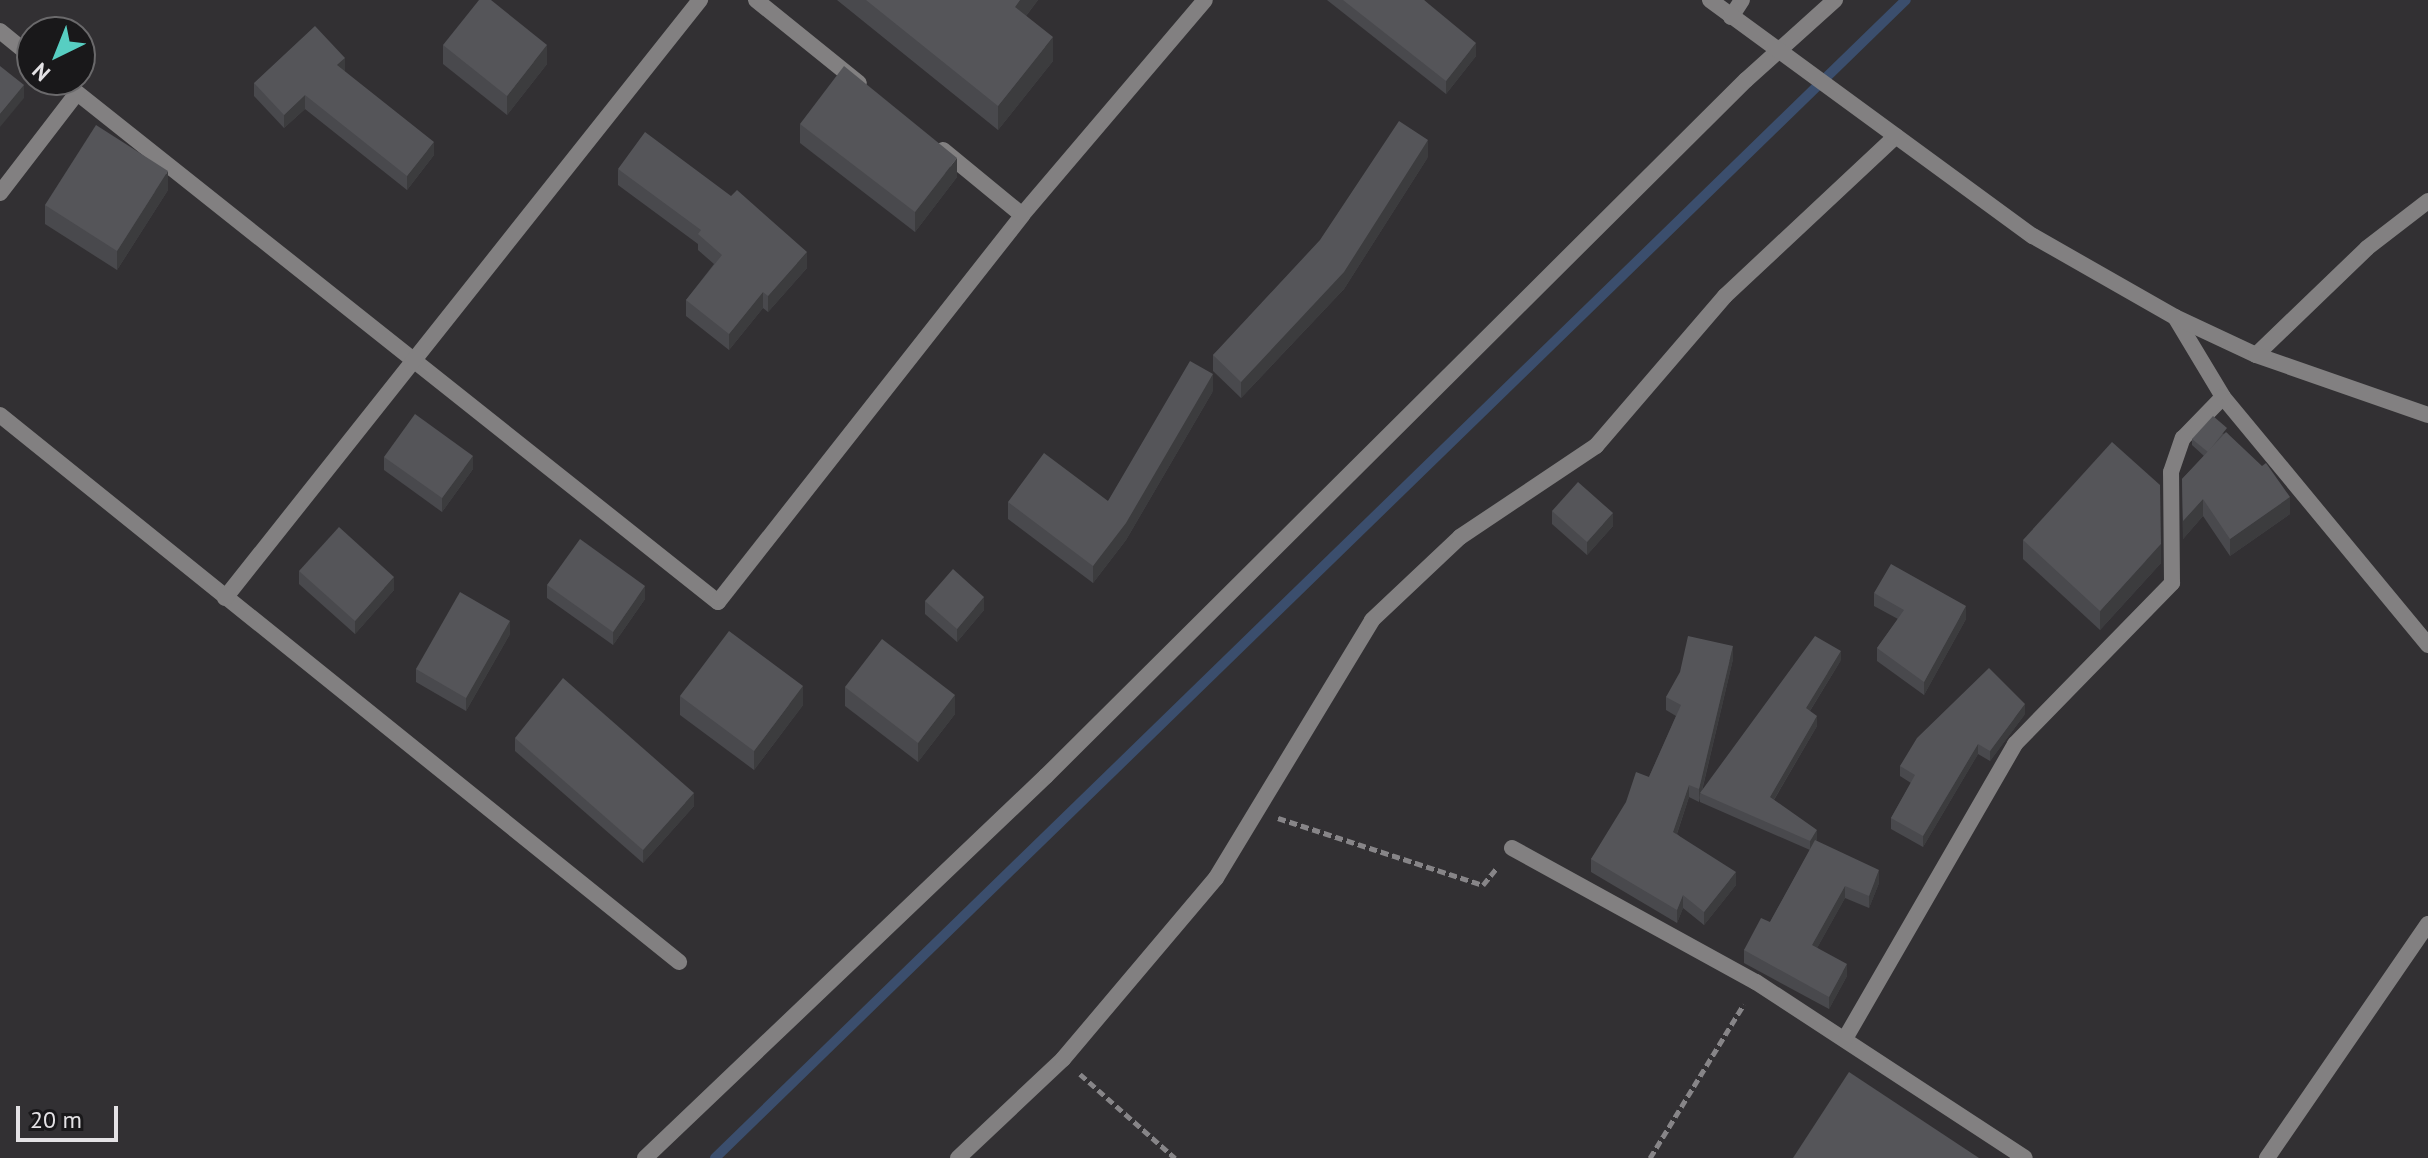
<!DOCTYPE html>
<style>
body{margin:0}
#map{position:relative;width:2428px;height:1158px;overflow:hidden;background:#323033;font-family:"PT Sans",sans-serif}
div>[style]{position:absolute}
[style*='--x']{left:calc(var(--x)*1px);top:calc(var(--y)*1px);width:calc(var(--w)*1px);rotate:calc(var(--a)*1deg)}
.stream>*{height:10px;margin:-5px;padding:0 5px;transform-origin:5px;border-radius:5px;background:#3b4e6d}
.path>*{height:5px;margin-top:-2.5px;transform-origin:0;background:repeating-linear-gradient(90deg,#878588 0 8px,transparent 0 12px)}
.service>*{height:16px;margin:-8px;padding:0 8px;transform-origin:8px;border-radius:8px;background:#828081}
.minor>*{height:16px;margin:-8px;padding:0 8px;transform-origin:8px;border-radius:8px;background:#828081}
.tertiary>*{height:16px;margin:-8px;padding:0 8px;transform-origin:8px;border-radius:8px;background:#828081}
.wall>*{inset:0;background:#49494d}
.shaded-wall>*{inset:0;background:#3c3c3e}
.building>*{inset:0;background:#555559}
span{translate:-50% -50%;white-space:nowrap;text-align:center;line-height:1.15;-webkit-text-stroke:6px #19181a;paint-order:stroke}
.north{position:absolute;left:16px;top:16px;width:80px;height:80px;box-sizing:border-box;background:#19181a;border:2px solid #6a696b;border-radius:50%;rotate:223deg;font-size:22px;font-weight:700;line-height:32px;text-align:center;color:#e4e2e5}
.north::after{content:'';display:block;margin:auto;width:28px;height:36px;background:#57cec2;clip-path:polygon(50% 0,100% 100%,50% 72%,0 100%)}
.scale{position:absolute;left:16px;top:1106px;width:102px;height:36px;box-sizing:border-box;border:4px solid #e4e2e5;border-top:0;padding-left:10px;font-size:24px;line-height:28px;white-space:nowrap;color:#e4e2e5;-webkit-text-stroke:6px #19181a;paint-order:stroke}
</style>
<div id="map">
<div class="stream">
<div style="--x:715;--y:1158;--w:1661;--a:-44.2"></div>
</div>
<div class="path">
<div style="--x:1278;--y:818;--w:216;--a:18.1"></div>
<div style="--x:1483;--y:885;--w:22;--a:-51"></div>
<div style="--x:1080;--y:1074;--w:127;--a:41.5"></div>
<div style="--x:1650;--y:1158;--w:180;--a:-58.6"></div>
</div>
<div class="service">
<div style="--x:756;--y:0;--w:132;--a:38.9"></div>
<div style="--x:943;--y:150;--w:102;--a:39.4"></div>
</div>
<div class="minor">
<div style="--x:1731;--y:17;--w:20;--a:-57"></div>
<div style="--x:0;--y:31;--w:41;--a:39.1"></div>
<div style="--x:61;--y:80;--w:839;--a:38.47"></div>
<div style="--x:718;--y:602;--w:492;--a:-51.8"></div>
<div style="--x:1022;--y:215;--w:282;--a:-49.6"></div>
<div style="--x:0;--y:193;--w:126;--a:-52.4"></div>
<div style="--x:2175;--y:317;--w:93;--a:59"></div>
<div style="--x:2223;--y:397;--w:322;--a:50.4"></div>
<div style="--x:2256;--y:355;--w:154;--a:-43.9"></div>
<div style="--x:2367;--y:248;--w:77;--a:-37.6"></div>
<div style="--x:0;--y:415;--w:872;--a:38.85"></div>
<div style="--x:225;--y:598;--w:764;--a:-51.54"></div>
<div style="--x:1512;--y:848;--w:278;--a:28.8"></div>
<div style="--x:1756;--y:982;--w:321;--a:33.2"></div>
<div style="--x:1846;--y:1037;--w:338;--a:-60"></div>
<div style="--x:2015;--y:744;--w:225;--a:-45.7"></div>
<div style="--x:2172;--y:583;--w:111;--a:-90.5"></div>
<div style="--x:2171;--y:472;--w:36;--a:-71"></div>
<div style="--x:2183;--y:438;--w:57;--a:-45.7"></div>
<div style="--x:645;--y:1158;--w:554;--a:-43.61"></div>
<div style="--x:1046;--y:776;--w:987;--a:-44.84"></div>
<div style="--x:1746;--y:80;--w:120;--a:-42"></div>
<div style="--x:958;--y:1158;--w:144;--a:-43.3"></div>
<div style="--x:1063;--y:1059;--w:237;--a:-49.8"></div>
<div style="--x:1216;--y:878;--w:301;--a:-58.8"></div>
<div style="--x:1372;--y:620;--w:121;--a:-43.3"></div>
<div style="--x:1460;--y:537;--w:164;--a:-33.8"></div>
<div style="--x:1596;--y:446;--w:198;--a:-49.3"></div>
<div style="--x:1725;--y:296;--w:234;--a:-43.1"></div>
<div style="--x:2267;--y:1158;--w:284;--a:-55.5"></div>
</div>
<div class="tertiary">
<div style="--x:1710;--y:0;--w:400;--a:36.2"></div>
<div style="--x:2033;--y:236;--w:163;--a:29.7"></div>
<div style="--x:2175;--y:317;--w:89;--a:25.1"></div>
<div style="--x:2256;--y:355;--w:182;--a:19.2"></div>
</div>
<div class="wall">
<div style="clip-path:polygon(837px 0,1038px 0,1026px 16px,1053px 61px,998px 130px)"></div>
<div style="clip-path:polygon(1327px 0,1424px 0,1476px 56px,1446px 94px)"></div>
<div style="clip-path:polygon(443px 45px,547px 64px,507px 115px,443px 64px)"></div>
<div style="clip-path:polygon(344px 71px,434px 155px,407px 190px,305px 109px,284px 128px,254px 96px,254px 83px)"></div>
<div style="clip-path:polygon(800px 124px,957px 177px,915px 232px,800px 143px)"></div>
<div style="clip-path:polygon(1428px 157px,1344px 289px,1241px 398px,1213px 371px,1213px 355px)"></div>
<div style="clip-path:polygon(618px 169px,807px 268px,768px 312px,763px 308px,729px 350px,686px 316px,686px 300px,714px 264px,698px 250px,698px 244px,618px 185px)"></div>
<div style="clip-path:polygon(168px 190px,117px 270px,45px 224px,45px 205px)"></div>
<div style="clip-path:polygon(1213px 391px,1126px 540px,1093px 583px,1008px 519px,1008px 502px,1108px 501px)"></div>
<div style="clip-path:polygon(2227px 433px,2290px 514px,2230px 556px,2203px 516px,2183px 539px,2182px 479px,2204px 456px,2192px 445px,2192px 439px)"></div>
<div style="clip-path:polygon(384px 457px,473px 469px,442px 512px,384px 470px)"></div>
<div style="clip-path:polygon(1552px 511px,1613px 526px,1587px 555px,1552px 524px)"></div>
<div style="clip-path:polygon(2023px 540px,2161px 563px,2100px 630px,2023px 559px)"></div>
<div style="clip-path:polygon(299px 571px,394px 590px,355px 634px,299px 584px)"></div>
<div style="clip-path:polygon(547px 585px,645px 599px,613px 645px,547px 598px)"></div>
<div style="clip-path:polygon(1874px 593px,1966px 619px,1924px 695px,1877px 661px,1877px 648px,1898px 619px,1874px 606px)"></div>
<div style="clip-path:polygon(925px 601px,984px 610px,957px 642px,925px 614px)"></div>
<div style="clip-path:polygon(510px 634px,466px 711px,416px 682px,416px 669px)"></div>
<div style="clip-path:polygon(1733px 659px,1702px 791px,1841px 660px,1810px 711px,1817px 726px,1774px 800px,1817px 839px,1816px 841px,1879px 883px,1869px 908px,1845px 898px,1817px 948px,1847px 976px,1829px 1009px,1744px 963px,1744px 950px,1770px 922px,1810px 850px,1700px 802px,1700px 798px,1699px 802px,1689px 797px,1677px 834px,1736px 885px,1704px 925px,1683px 908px,1677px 923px,1591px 872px,1591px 859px,1649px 777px,1676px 716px,1666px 710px,1666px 697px)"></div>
<div style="clip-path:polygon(845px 687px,955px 714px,918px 762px,845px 706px)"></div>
<div style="clip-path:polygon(680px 696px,803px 705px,754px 770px,680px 715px)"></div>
<div style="clip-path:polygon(2025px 714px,1990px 761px,1978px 754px,1923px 847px,1891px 829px,1891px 818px,1911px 783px,1900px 776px,1900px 766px)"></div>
<div style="clip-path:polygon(515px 738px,694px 806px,643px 863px,515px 751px)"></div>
</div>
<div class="shaded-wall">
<div style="clip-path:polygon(1020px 0,1038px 0,1015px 30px,1015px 7px)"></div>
<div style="clip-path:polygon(1053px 37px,1053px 61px,998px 130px,998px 106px)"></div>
<div style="clip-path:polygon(1476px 43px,1476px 56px,1446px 94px,1446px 81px)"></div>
<div style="clip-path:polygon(547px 45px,547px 64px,507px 115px,507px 96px)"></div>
<div style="clip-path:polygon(345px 58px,345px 71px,337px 78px,337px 65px)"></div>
<div style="clip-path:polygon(24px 85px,24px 98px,0 127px,0 114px)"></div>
<div style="clip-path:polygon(305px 95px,305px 109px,284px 128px,284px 115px)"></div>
<div style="clip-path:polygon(1428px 140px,1428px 157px,1344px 289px,1241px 398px,1241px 382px)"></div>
<div style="clip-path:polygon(434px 142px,434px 155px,407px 190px,407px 176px)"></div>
<div style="clip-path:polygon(957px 158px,957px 177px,915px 232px,915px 212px)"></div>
<div style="clip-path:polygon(168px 171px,168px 190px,117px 270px,117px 251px)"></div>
<div style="clip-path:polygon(807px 252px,807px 268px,768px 312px,768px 296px)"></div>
<div style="clip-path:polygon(763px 292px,763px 308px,729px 350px,729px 334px)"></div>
<div style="clip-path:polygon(1213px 374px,1213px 391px,1126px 540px,1093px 583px,1093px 566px)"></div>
<div style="clip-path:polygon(473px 456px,473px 469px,442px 512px,442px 498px)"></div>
<div style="clip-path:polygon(2290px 497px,2290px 514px,2230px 556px,2230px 539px)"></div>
<div style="clip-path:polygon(2203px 499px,2203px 516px,2183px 539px,2183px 521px)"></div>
<div style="clip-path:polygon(1613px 513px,1613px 526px,1587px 555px,1587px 542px)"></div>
<div style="clip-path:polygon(2161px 544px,2161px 563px,2100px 630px,2100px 611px)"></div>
<div style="clip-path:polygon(394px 577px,394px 590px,355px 634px,355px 621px)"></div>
<div style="clip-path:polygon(645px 586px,645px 599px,613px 645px,613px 632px)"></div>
<div style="clip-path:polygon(984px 597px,984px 610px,957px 642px,957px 629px)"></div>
<div style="clip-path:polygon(1966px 606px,1966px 619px,1924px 695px,1924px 682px)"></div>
<div style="clip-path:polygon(510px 621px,510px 634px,466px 711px,466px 698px)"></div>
<div style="clip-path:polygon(1733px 646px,1733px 659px,1701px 794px,1700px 793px,1699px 802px,1699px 789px)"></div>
<div style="clip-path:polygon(1841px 651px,1841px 660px,1806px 717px,1806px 708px)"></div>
<div style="clip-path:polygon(803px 686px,803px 705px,754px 770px,754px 751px)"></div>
<div style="clip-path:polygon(955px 695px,955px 714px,918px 762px,918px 743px)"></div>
<div style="clip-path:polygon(2025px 704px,2025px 714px,1990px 761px,1990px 751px)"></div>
<div style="clip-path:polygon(1817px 716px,1817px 726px,1770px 806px,1770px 797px)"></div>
<div style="clip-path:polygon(1978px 744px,1978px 754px,1923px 847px,1923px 836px)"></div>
<div style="clip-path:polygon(1689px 785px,1689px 797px,1673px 845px,1673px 832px)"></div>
<div style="clip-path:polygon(694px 793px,694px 806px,643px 863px,643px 850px)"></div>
<div style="clip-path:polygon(1817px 830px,1817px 839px,1810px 850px,1810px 841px)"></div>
<div style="clip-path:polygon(1879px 870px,1879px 883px,1869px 908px,1869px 896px)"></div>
<div style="clip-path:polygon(1736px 872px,1736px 885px,1704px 925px,1704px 912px)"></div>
<div style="clip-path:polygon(1845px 886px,1845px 898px,1812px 957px,1812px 945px)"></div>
<div style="clip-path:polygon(1683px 895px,1683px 908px,1677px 923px,1677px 910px)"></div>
<div style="clip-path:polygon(1847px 964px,1847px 976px,1829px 1009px,1829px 997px)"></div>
</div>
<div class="building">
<div style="clip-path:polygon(479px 0,491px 0,547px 45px,507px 96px,443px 45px)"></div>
<div style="clip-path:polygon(866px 0,1020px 0,1015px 7px,1053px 37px,998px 106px)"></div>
<div style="clip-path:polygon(1343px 0,1424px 0,1476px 43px,1446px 81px)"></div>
<div style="clip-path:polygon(315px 26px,345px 58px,337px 65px,434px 142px,407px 176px,305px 95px,284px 115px,254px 83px)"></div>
<div style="clip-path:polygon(0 66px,24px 85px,0 114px)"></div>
<div style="clip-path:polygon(844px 66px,957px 158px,915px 212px,800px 124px)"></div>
<div style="clip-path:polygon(1399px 121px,1428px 140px,1344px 272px,1241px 382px,1213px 355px,1320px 240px)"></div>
<div style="clip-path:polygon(96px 125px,168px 171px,117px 251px,45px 205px)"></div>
<div style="clip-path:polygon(645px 132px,731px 196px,737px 190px,807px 252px,768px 296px,763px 292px,729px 334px,686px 300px,722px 255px,698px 234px,701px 230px,618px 169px)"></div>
<div style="clip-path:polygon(1190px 361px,1213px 374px,1126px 523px,1093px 566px,1008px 502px,1044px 453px,1108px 501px)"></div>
<div style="clip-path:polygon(415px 414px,473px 456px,442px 498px,384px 457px)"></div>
<div style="clip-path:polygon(2213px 416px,2227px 428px,2208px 452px,2192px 439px)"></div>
<div style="clip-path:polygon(2226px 432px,2262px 466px,2266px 463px,2290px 497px,2230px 539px,2203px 499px,2183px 521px,2182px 479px)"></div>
<div style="clip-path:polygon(2112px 442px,2160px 485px,2161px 544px,2100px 611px,2023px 540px)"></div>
<div style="clip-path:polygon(1578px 482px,1613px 513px,1587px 542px,1552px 511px)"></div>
<div style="clip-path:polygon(339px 527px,394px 577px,355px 621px,299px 571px)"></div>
<div style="clip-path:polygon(580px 539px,645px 586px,613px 632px,547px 585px)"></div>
<div style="clip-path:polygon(1891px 564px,1966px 606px,1924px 682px,1877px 648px,1904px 610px,1874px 593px)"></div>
<div style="clip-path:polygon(953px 569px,984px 597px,957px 629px,925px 601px)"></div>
<div style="clip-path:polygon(460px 592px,510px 621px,466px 698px,416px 669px)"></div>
<div style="clip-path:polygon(729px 631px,803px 686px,754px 751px,680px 696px)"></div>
<div style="clip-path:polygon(1688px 636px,1733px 646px,1699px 789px,1689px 785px,1673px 832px,1736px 872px,1704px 912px,1683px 895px,1677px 910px,1591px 859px,1626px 802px,1636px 772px,1649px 777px,1681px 705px,1666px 697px,1680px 672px)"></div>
<div style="clip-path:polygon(1815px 636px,1841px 651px,1806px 708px,1817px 716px,1770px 797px,1817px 830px,1810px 841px,1700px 793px)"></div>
<div style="clip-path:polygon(882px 639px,955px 695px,918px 743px,845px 687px)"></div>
<div style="clip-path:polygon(1989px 668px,2025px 704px,1990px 751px,1978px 744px,1923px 836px,1891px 818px,1915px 775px,1900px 766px,1917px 738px)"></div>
<div style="clip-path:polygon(563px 678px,694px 793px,643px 850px,515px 738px)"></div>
<div style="clip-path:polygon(1815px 840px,1879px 870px,1869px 896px,1845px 886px,1812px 945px,1847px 964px,1829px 997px,1744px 950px,1761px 918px,1770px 922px)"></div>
<div style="clip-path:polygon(1849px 1072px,1979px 1158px,1793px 1158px)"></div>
</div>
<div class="north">N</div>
<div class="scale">20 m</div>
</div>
